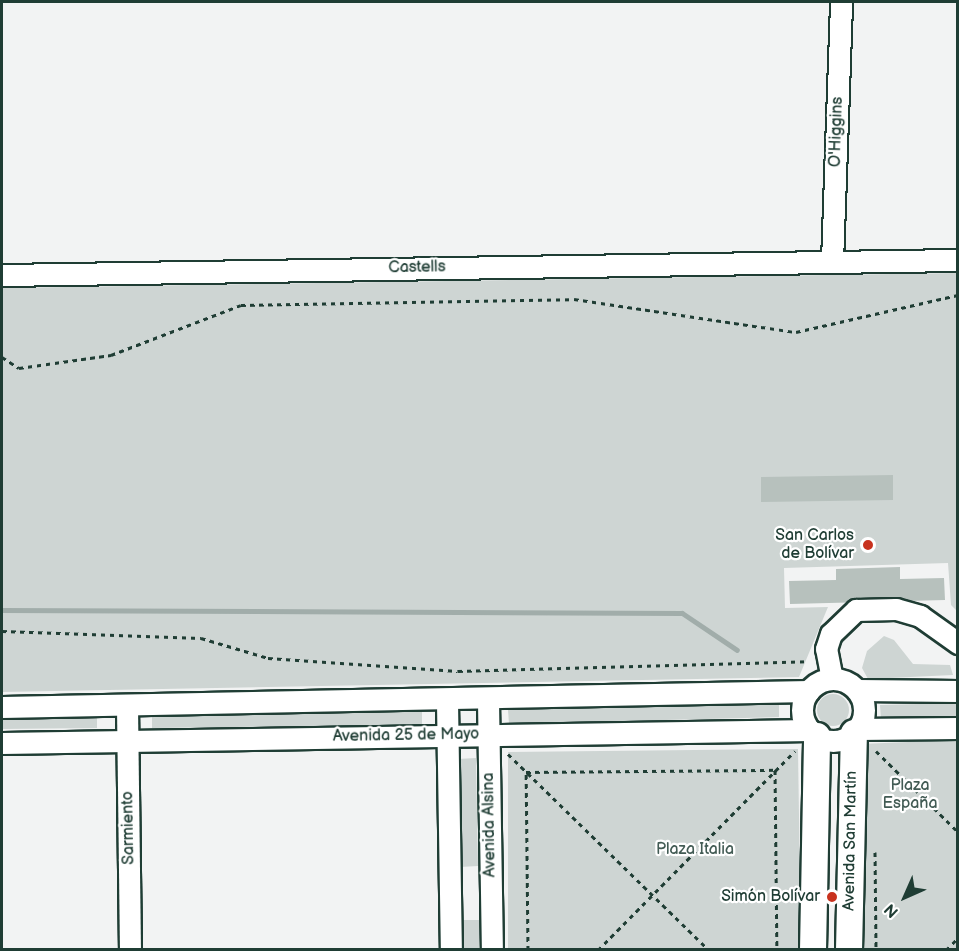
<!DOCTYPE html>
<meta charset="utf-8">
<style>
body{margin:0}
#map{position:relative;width:959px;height:951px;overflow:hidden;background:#f2f3f3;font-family:"Balsamiq Sans",sans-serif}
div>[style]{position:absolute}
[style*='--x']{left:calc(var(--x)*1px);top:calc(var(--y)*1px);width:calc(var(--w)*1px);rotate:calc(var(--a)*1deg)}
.green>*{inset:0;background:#ced5d3}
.round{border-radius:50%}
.stream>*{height:5px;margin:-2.5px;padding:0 2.5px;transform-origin:2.5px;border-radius:2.5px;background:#a1adaa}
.building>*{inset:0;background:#b7c1bd}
.path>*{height:3px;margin-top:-1.5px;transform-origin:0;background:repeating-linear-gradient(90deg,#1f3d34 0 4.5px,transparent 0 9px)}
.roads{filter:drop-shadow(2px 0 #1f3d34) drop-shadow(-2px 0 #1f3d34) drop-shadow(0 2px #1f3d34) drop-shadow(0 -2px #1f3d34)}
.minor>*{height:21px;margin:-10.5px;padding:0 10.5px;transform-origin:10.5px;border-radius:10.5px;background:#fff}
.minor>.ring{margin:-10.5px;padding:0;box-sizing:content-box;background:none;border:21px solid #fff;border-radius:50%}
.major>*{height:26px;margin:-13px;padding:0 13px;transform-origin:13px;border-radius:13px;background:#fff}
.dots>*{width:16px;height:16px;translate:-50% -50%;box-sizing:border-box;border:3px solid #fff;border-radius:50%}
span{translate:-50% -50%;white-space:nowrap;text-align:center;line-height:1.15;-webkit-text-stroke:4.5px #fff;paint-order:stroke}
.street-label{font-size:16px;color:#1f3d34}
.poi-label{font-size:16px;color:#1f3d34}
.right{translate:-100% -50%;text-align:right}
.park-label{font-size:16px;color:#425b54}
.frame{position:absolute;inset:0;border:3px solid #1f3d34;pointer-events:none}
.north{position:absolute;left:875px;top:867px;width:60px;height:60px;-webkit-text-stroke:4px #fff;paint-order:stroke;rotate:225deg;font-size:16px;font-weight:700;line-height:24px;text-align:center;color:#1f3d34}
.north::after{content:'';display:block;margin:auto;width:21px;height:27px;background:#1f3d34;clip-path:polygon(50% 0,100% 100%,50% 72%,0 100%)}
</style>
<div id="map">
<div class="green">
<div style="clip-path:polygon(957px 273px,957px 611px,951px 605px,948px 563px,784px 568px,785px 608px,828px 607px,799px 677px,2px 692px,2px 288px)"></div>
<div style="clip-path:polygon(884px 636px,894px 640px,913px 664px,950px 665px,953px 675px,868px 679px,862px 668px,867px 651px)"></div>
<div class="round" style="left:817px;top:694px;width:32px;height:32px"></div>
<div style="clip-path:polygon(779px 702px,779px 717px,509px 724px,508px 710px)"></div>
<div style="clip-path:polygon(957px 703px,957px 717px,881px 719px,880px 705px)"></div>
<div style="clip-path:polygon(422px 710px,422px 725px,152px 728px,152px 713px)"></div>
<div style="clip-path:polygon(97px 714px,97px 728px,2px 729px,2px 715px)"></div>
<div style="clip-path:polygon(957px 740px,957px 949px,864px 949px,860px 744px)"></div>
<div style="clip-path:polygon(798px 749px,801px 949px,508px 949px,508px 752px)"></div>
<div style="clip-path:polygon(476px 758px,478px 866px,460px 867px,458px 759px)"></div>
<div style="clip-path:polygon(461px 920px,479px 920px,479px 949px,462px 949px)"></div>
</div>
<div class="stream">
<div style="--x:2;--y:610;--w:680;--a:0.25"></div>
<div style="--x:682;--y:613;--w:66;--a:33.9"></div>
</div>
<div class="building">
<div style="clip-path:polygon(893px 475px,893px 500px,761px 502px,761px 477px)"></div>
<div style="clip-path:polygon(900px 567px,900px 579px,944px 578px,945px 600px,790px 604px,789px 581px,836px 580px,836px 569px)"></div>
</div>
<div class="path">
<div style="--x:2;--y:357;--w:20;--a:33"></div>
<div style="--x:19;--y:368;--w:93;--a:-8"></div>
<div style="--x:111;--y:355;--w:139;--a:-21"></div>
<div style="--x:241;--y:305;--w:333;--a:-1"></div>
<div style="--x:574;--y:299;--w:224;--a:8.5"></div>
<div style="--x:796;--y:332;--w:166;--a:-12.9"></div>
<div style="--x:2;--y:631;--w:199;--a:2"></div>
<div style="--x:201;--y:638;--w:70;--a:16.6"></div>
<div style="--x:268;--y:658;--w:190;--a:3.9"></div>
<div style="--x:458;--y:671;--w:351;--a:-1.6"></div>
<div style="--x:876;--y:751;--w:115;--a:44.6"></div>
<div style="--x:508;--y:754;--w:281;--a:44.3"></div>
<div style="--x:875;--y:852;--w:98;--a:89.4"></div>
<div style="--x:528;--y:950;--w:178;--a:-90.6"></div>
<div style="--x:526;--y:772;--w:249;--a:-0.5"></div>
<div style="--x:775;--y:770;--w:180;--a:89.4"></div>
<div style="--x:598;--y:950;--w:280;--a:-45.3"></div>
<div style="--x:946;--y:950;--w:17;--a:-45"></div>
</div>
<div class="roads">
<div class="minor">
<div style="--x:832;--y:262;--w:260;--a:-88"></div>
<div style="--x:2;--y:275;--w:956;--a:-0.9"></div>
<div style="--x:832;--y:679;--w:31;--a:-101"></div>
<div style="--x:826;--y:649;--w:16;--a:-72"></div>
<div style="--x:831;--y:634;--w:35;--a:-44"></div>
<div style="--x:856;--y:610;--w:40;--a:-1.4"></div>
<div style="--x:896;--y:609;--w:25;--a:16"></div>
<div style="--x:920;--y:616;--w:47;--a:35.4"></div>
<div class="ring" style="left:802px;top:679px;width:41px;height:41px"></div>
<div style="--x:857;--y:690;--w:101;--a:0.6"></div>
<div style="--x:488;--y:701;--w:249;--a:89.1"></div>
<div style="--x:447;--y:702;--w:248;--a:89.1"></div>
<div style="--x:127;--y:706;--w:244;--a:89.3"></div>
<div style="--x:2;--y:707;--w:807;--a:-1.14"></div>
<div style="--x:857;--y:729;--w:101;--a:-0.6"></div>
<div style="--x:2;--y:743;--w:808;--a:-0.92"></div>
</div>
<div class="major">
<div style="--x:813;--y:950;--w:214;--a:-88.9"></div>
<div style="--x:849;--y:950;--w:217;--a:-88.7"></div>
</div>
</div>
<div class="dots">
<div style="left:868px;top:545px;background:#c8321e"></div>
<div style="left:832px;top:897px;background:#c8321e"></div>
</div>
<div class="street-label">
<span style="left:837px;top:132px;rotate:-88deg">O'Higgins</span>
<span style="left:417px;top:268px;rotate:-1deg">Castells</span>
<span style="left:406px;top:736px;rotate:-1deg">Avenida 25 de Mayo</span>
<span style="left:490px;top:825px;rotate:-91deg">Avenida Alsina</span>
<span style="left:129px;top:828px;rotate:-91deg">Sarmiento</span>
<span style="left:851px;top:841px;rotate:-89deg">Avenida San Martín</span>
</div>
<div class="poi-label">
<span class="right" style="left:854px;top:545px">San Carlos<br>de Bolívar</span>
<span class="right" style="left:820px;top:897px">Simón Bolívar</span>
</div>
<div class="park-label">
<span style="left:910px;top:795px">Plaza<br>España</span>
<span style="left:695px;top:850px">Plaza Italia</span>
</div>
<div class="frame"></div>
<div class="north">N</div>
</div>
